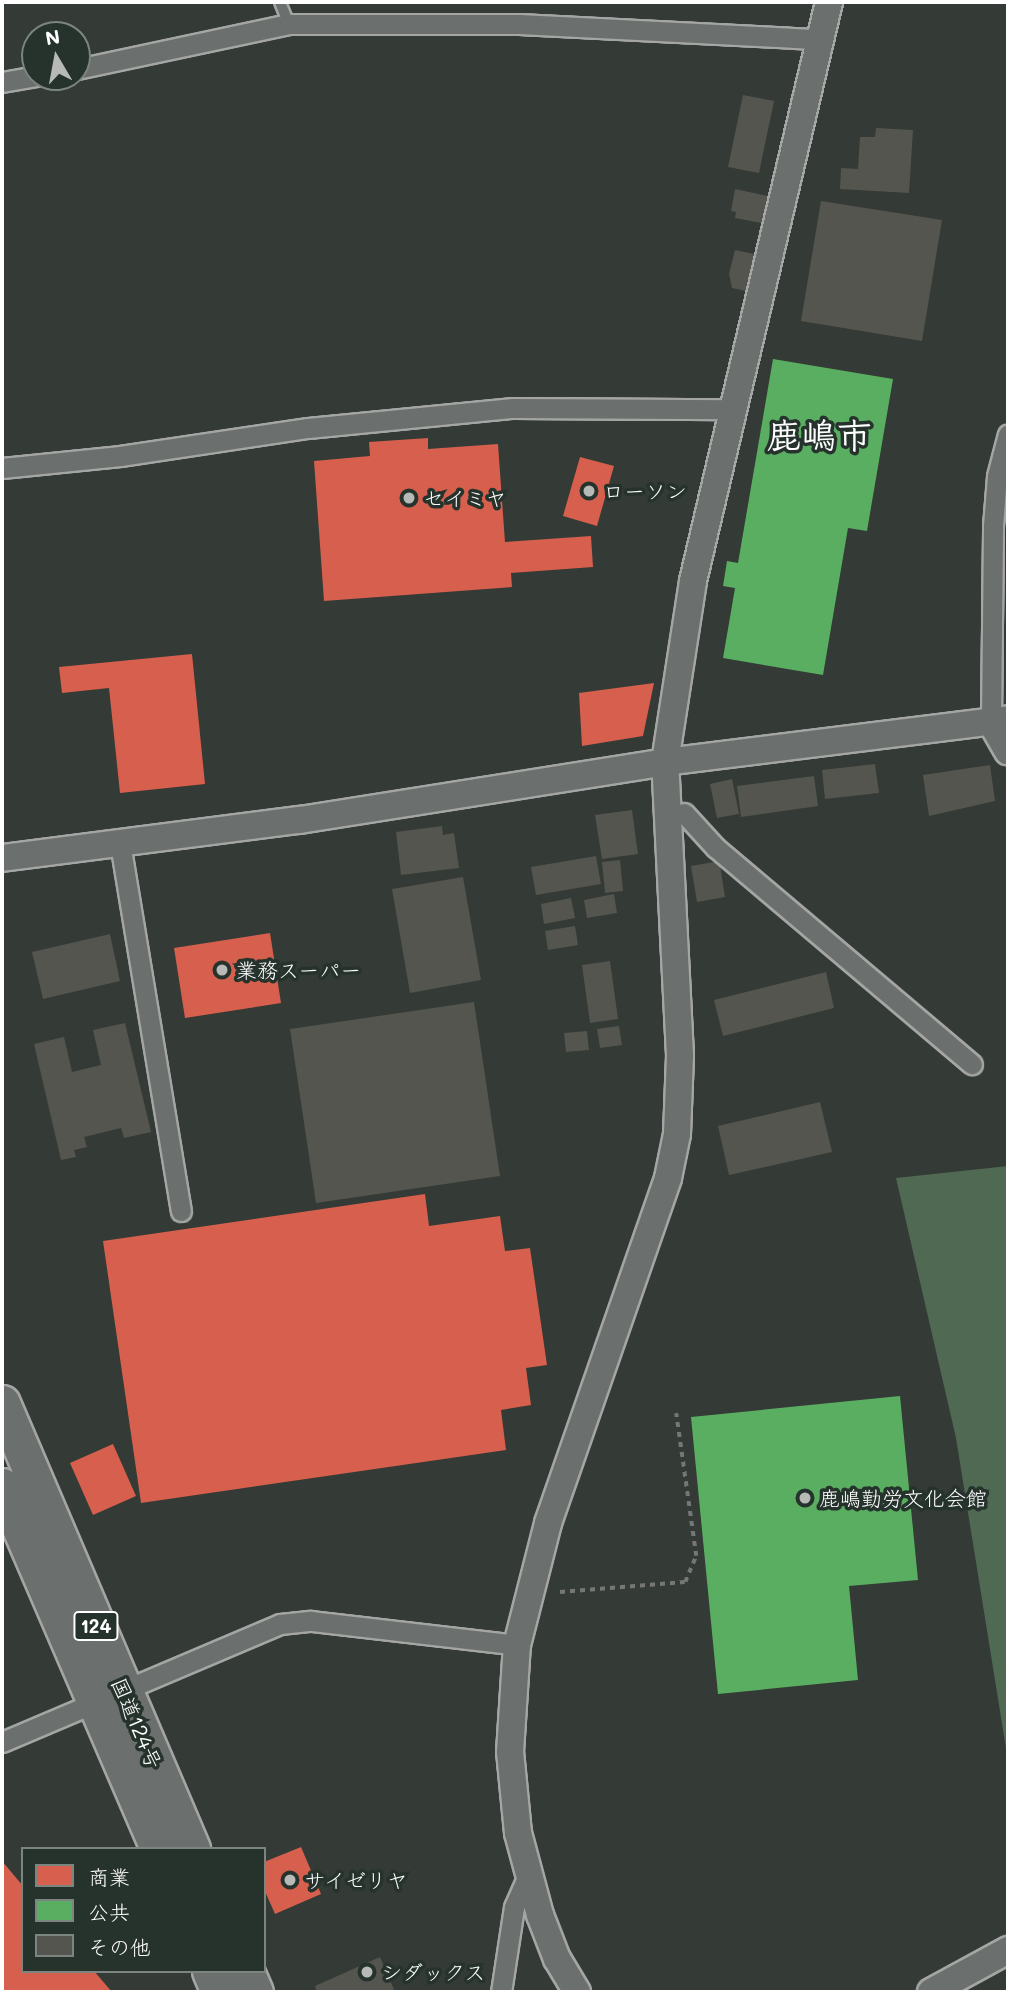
<!DOCTYPE html>
<meta charset="utf-8">
<style>
body{margin:0}
#map{position:relative;width:1010px;height:1994px;overflow:hidden;background:#343a35;font-family:Mali,"Klee One",sans-serif}
div>[style]{position:absolute}
[style*='--x']{left:calc(var(--x)*1px);top:calc(var(--y)*1px);width:calc(var(--w)*1px);rotate:calc(var(--a)*1deg)}
.green>*{inset:0;background:#4f6953}
.shops>*{inset:0;background:#d6604d}
.public>*{inset:0;background:#5aae61}
.building>*{inset:0;background:#54554f}
.path>*{height:3.5px;margin-top:-1.75px;transform-origin:0;background:repeating-linear-gradient(90deg,#757776 0 5px,transparent 0 10px)}
.roads{filter:drop-shadow(2px 0 #a4a6a4) drop-shadow(-2px 0 #a4a6a4) drop-shadow(0 2px #a4a6a4) drop-shadow(0 -2px #a4a6a4)}
.lane>*{height:10px;margin:-5px;padding:0 5px;transform-origin:5px;border-radius:5px;background:#6b6f6d}
.street>*{height:19px;margin:-9.5px;padding:0 9.5px;transform-origin:9.5px;border-radius:9.5px;background:#6b6f6d}
.secondary>*{height:26px;margin:-13px;padding:0 13px;transform-origin:13px;border-radius:13px;background:#6b6f6d}
.highway>*{height:35px;margin:-17.5px;padding:0 17.5px;transform-origin:17.5px;border-radius:17.5px;background:#6b6f6d}
.dots>*{width:19px;height:19px;translate:-50% -50%;box-sizing:border-box;border:4px solid #26332d;border-radius:50%}
span{translate:-50% -50%;white-space:nowrap;text-align:center;line-height:1.15;-webkit-text-stroke:7px #26332d;paint-order:stroke}
.shield-label span{padding:2px 5px;background:#26332d;border:2px solid;border-radius:5px;-webkit-text-stroke-width:0}
.shield-label{font-size:19px;color:#fff;font-weight:700}
.poi-label{font-size:21px;color:#fff}
.left{translate:0 -50%;text-align:left}
.street-label{font-size:21px;color:#fff}
.town-label{font-size:35px;color:#fff;font-weight:700}
.frame{position:absolute;inset:0;border:4px solid #fff;pointer-events:none}
.legend{position:absolute;left:21px;top:1847px;width:245px;height:126px;box-sizing:border-box;background:#26332d;border:2px solid #7d8581;margin:0;padding:9px 12px;list-style:none;font-size:21px;color:#fff}
.legend li{display:flex;align-items:center;gap:14px;height:35px}
.legend b{width:35px;border:2px solid #7d8581}
.north{position:absolute;left:21px;top:21px;width:70px;height:70px;box-sizing:border-box;background:#26332d;border:2px solid #7d8581;border-radius:50%;rotate:350deg;font-size:19px;font-weight:700;line-height:28px;text-align:center;color:#fff}
.north::after{content:'';display:block;margin:auto;width:24px;height:32px;background:#b8bab8;clip-path:polygon(50% 0,100% 100%,50% 72%,0 100%)}
</style>
<div id="map">
<div class="green">
<div style="clip-path:polygon(1008px 1166px,1008px 1761px,956px 1438px,896px 1178px)"></div>
</div>
<div class="shops">
<div style="clip-path:polygon(428px 438px,428px 449px,498px 444px,505px 542px,591px 536px,593px 567px,511px 573px,512px 587px,324px 601px,314px 461px,370px 456px,369px 442px)"></div>
<div style="clip-path:polygon(580px 457px,614px 466px,597px 526px,563px 516px)"></div>
<div style="clip-path:polygon(192px 654px,205px 784px,120px 793px,109px 688px,62px 693px,59px 667px)"></div>
<div style="clip-path:polygon(654px 683px,643px 736px,582px 746px,579px 693px)"></div>
<div style="clip-path:polygon(270px 933px,281px 1003px,185px 1018px,174px 948px)"></div>
<div style="clip-path:polygon(425px 1194px,429px 1226px,500px 1216px,505px 1251px,530px 1248px,547px 1365px,526px 1368px,531px 1405px,501px 1410px,506px 1450px,141px 1503px,103px 1241px)"></div>
<div style="clip-path:polygon(113px 1444px,136px 1496px,93px 1515px,70px 1463px)"></div>
<div style="clip-path:polygon(301px 1847px,321px 1894px,275px 1914px,264px 1889px,264px 1862px)"></div>
<div style="clip-path:polygon(2px 1861px,23px 1886px,23px 1971px,94px 1971px,112px 1992px,2px 1992px)"></div>
</div>
<div class="public">
<div style="clip-path:polygon(773px 359px,893px 379px,867px 531px,848px 528px,823px 675px,723px 658px,735px 588px,723px 586px,727px 561px,738px 563px)"></div>
<div style="clip-path:polygon(900px 1396px,918px 1580px,849px 1586px,858px 1680px,718px 1694px,691px 1417px)"></div>
</div>
<div class="building">
<div style="clip-path:polygon(743px 95px,774px 101px,759px 173px,728px 167px)"></div>
<div style="clip-path:polygon(876px 128px,913px 130px,909px 193px,840px 189px,841px 168px,858px 169px,860px 137px,875px 137px)"></div>
<div style="clip-path:polygon(735px 189px,772px 197px,766px 224px,735px 218px,736px 212px,731px 211px)"></div>
<div style="clip-path:polygon(821px 201px,942px 220px,922px 341px,801px 321px)"></div>
<div style="clip-path:polygon(735px 250px,759px 255px,750px 292px,732px 288px,729px 274px)"></div>
<div style="clip-path:polygon(875px 764px,879px 793px,825px 799px,822px 770px)"></div>
<div style="clip-path:polygon(990px 765px,995px 801px,929px 816px,923px 775px)"></div>
<div style="clip-path:polygon(814px 776px,818px 806px,741px 817px,737px 786px)"></div>
<div style="clip-path:polygon(732px 779px,739px 814px,717px 818px,710px 784px)"></div>
<div style="clip-path:polygon(632px 810px,638px 854px,602px 859px,595px 815px)"></div>
<div style="clip-path:polygon(442px 826px,443px 835px,454px 833px,459px 868px,401px 875px,396px 832px)"></div>
<div style="clip-path:polygon(596px 856px,601px 884px,536px 895px,531px 867px)"></div>
<div style="clip-path:polygon(620px 860px,623px 891px,605px 893px,602px 862px)"></div>
<div style="clip-path:polygon(714px 862px,720px 865px,725px 897px,697px 902px,691px 866px)"></div>
<div style="clip-path:polygon(463px 877px,481px 980px,410px 993px,392px 889px)"></div>
<div style="clip-path:polygon(614px 894px,617px 913px,587px 918px,584px 900px)"></div>
<div style="clip-path:polygon(571px 898px,575px 918px,544px 924px,541px 904px)"></div>
<div style="clip-path:polygon(575px 926px,578px 945px,548px 950px,545px 931px)"></div>
<div style="clip-path:polygon(110px 934px,120px 981px,43px 999px,32px 952px)"></div>
<div style="clip-path:polygon(610px 961px,618px 1019px,590px 1023px,582px 965px)"></div>
<div style="clip-path:polygon(826px 972px,834px 1008px,723px 1036px,714px 1000px)"></div>
<div style="clip-path:polygon(474px 1002px,500px 1176px,316px 1203px,290px 1029px)"></div>
<div style="clip-path:polygon(125px 1023px,151px 1132px,124px 1138px,121px 1128px,84px 1137px,87px 1147px,74px 1150px,76px 1157px,61px 1160px,34px 1044px,64px 1037px,72px 1072px,101px 1065px,93px 1030px)"></div>
<div style="clip-path:polygon(619px 1026px,622px 1045px,600px 1048px,597px 1029px)"></div>
<div style="clip-path:polygon(587px 1031px,589px 1050px,566px 1052px,564px 1033px)"></div>
<div style="clip-path:polygon(820px 1102px,832px 1152px,729px 1175px,718px 1126px)"></div>
<div style="clip-path:polygon(380px 1957px,395px 1992px,317px 1992px,315px 1986px)"></div>
</div>
<div class="path">
<div style="--x:560;--y:1592;--w:125;--a:-4.6"></div>
<div style="--x:685;--y:1582;--w:28;--a:-67"></div>
<div style="--x:696;--y:1556;--w:144;--a:-98"></div>
</div>
<div class="roads">
<div class="lane">
<div style="--x:280;--y:2;--w:24;--a:68"></div>
</div>
<div class="street">
<div style="--x:77;--y:69;--w:217;--a:-12"></div>
<div style="--x:289;--y:24;--w:230;--a:0"></div>
<div style="--x:519;--y:24;--w:300;--a:2.9"></div>
<div style="--x:2;--y:82;--w:34;--a:-10"></div>
<div style="--x:2;--y:468;--w:119;--a:-5.8"></div>
<div style="--x:120;--y:456;--w:190;--a:-8.5"></div>
<div style="--x:308;--y:428;--w:206;--a:-5.6"></div>
<div style="--x:513;--y:408;--w:218;--a:0.3"></div>
<div style="--x:991;--y:722;--w:196;--a:-89.4"></div>
<div style="--x:993;--y:526;--w:50;--a:-85.4"></div>
<div style="--x:997;--y:476;--w:43;--a:-75.3"></div>
<div style="--x:684;--y:813;--w:47;--a:47.6"></div>
<div style="--x:716;--y:848;--w:335;--a:40.2"></div>
<div style="--x:120;--y:843;--w:373;--a:80.6"></div>
<div style="--x:2;--y:1742;--w:302;--a:-23"></div>
<div style="--x:280;--y:1624;--w:31;--a:-6"></div>
<div style="--x:311;--y:1621;--w:207;--a:6.6"></div>
<div style="--x:501;--y:1992;--w:86;--a:-81.3"></div>
<div style="--x:514;--y:1907;--w:34;--a:-66"></div>
</div>
<div class="secondary">
<div style="--x:991;--y:722;--w:34;--a:60"></div>
<div style="--x:2;--y:858;--w:300;--a:-7.3"></div>
<div style="--x:300;--y:820;--w:370;--a:-9"></div>
<div style="--x:665;--y:762;--w:346;--a:-7.1"></div>
<div style="--x:577;--y:1992;--w:39;--a:-121"></div>
<div style="--x:557;--y:1959;--w:47;--a:-111.1"></div>
<div style="--x:540;--y:1915;--w:85;--a:-105"></div>
<div style="--x:518;--y:1833;--w:81;--a:-95.6"></div>
<div style="--x:510;--y:1752;--w:107;--a:-86.3"></div>
<div style="--x:517;--y:1645;--w:126;--a:-75.7"></div>
<div style="--x:548;--y:1523;--w:365;--a:-70.8"></div>
<div style="--x:668;--y:1178;--w:45;--a:-78.4"></div>
<div style="--x:677;--y:1134;--w:79;--a:-87.8"></div>
<div style="--x:680;--y:1055;--w:293;--a:-92.9"></div>
<div style="--x:665;--y:762;--w:183;--a:-81.2"></div>
<div style="--x:693;--y:581;--w:595;--a:-76.78"></div>
<div style="--x:931;--y:1992;--w:88;--a:-28.6"></div>
</div>
<div class="highway">
<div style="--x:2;--y:1403;--w:485;--a:66.9"></div>
<div style="--x:2;--y:1486;--w:395;--a:66.7"></div>
<div style="--x:210;--y:1971;--w:23;--a:67"></div>
<div style="--x:246;--y:1971;--w:23;--a:67"></div>
</div>
</div>
<div class="dots">
<div style="left:589px;top:491px;background:#b8bab8"></div>
<div style="left:409px;top:498px;background:#b8bab8"></div>
<div style="left:222px;top:970px;background:#b8bab8"></div>
<div style="left:805px;top:1498px;background:#b8bab8"></div>
<div style="left:290px;top:1880px;background:#b8bab8"></div>
<div style="left:367px;top:1972px;background:#b8bab8"></div>
</div>
<div class="shield-label">
<span style="left:96px;top:1626px">124</span>
</div>
<div class="poi-label">
<span class="left" style="left:603px;top:491px">ローソン</span>
<span class="left" style="left:423px;top:498px">セイミヤ</span>
<span class="left" style="left:236px;top:970px">業務スーパー</span>
<span class="left" style="left:819px;top:1498px">鹿嶋勤労文化会館</span>
<span class="left" style="left:304px;top:1880px">サイゼリヤ</span>
<span class="left" style="left:381px;top:1972px">シダックス</span>
</div>
<div class="street-label">
<span style="left:137px;top:1723px;rotate:67deg">国道124号</span>
</div>
<div class="town-label">
<span style="left:819px;top:434px">鹿嶋市</span>
</div>
<div class="frame"></div>
<ul class="legend">
<li><b style="height:19px;background:#d6604d"></b>商業</li>
<li><b style="height:19px;background:#5aae61"></b>公共</li>
<li><b style="height:19px;background:#54554f"></b>その他</li>
</ul>
<div class="north">N</div>
</div>
